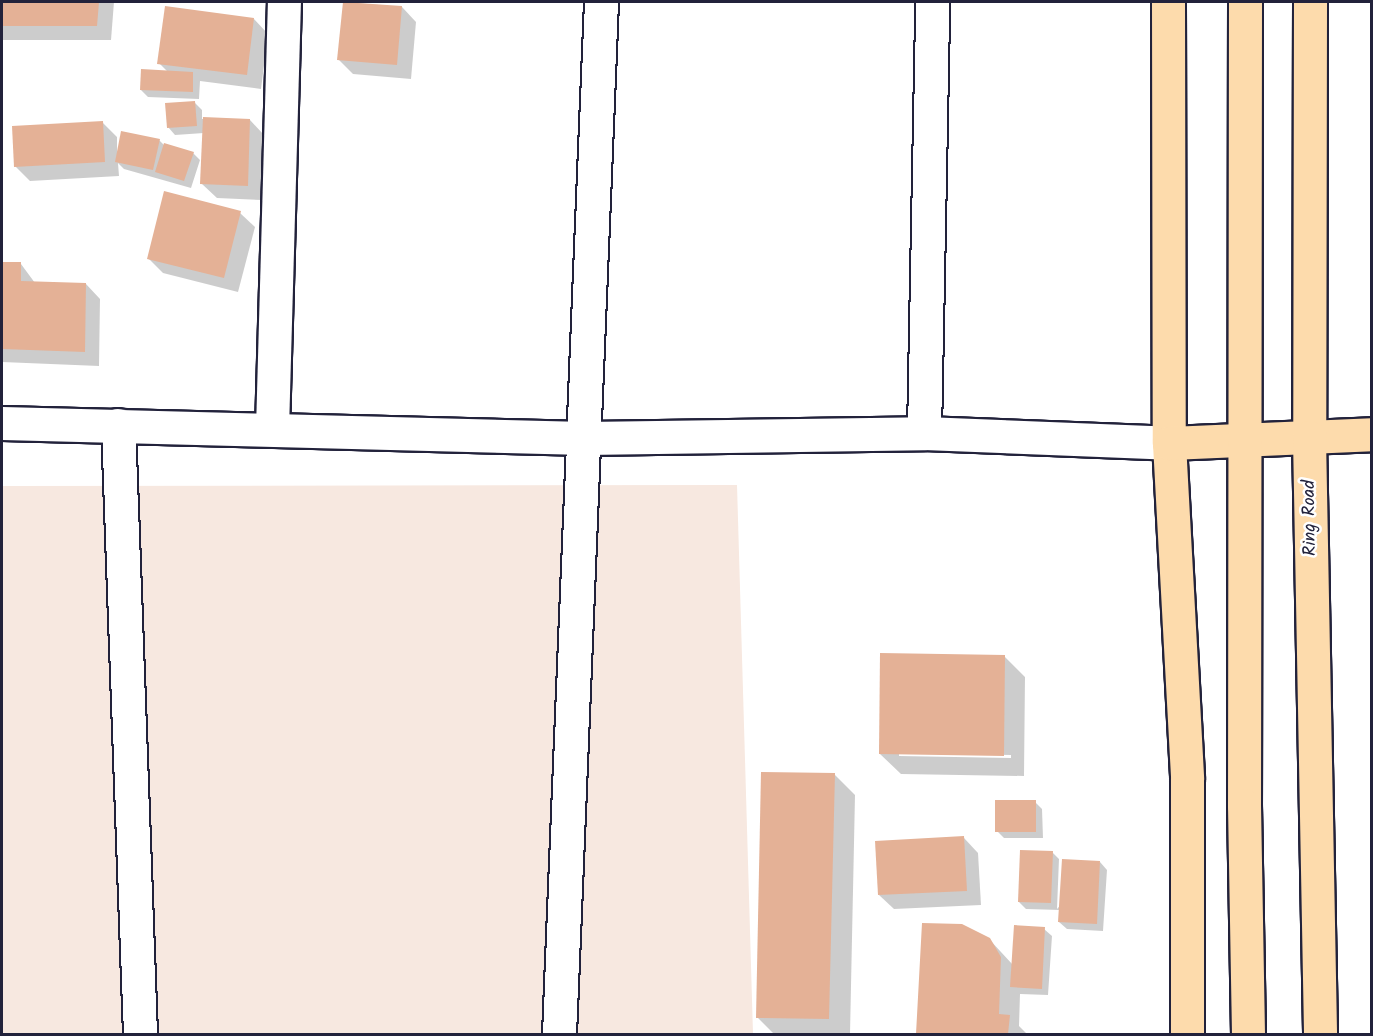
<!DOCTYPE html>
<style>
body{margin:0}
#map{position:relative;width:1373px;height:1036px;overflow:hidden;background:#fff;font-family:Kalam,sans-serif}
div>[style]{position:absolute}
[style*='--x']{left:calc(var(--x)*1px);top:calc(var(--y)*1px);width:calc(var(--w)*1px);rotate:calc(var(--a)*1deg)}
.built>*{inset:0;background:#f7e8e0}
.shadow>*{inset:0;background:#0003}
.building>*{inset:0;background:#e4b196}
.roads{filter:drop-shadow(2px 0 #22223b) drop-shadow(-2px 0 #22223b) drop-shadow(0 2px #22223b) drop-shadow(0 -2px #22223b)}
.minor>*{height:33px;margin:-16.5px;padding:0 16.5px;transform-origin:16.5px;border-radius:16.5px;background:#fff}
.major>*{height:33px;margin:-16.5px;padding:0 16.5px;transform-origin:16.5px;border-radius:16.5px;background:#fddbac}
.highway>*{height:33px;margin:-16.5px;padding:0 16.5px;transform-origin:16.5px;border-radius:16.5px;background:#fddbac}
span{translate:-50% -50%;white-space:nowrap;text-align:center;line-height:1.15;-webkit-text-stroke:5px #fff;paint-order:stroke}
.street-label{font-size:18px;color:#22223b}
.frame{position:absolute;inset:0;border:3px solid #22223b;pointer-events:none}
</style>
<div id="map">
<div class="built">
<div style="clip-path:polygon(737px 485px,753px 1034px,2px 1034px,2px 486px)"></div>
</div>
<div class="shadow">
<div style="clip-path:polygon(2px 2px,114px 2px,111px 40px,2px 40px)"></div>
<div style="clip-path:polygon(344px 2px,402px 7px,416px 22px,411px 79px,353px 74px,339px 60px)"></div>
<div style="clip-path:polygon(254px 19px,268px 34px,261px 89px,200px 81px,199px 99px,148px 97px,141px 90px,168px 72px,159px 63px)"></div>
<div style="clip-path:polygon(194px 102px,202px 110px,202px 119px,250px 120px,264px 135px,262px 200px,217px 198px,202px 184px,204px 133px,175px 135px,168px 127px)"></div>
<div style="clip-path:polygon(102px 122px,117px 137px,117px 152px,159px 140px,165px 146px,193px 153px,200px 160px,191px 188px,124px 169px,118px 163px,119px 176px,30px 181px,15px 166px)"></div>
<div style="clip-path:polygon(240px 213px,255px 227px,238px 292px,163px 273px,148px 258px)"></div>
<div style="clip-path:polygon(2px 263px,21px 264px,35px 283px,86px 284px,100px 299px,99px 366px,2px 362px)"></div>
<div style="clip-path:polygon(evenodd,1005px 657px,1025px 677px,1024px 776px,901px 774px,880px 754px,1005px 657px,899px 753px,1011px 755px,1011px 758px,899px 756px,899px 753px)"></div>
<div style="clip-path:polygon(834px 774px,855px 795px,850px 1034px,774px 1034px,757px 1017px)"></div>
<div style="clip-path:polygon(1035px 802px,1042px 809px,1043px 838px,1004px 838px,997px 831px)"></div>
<div style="clip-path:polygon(964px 838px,978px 853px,981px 905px,894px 909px,879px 895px)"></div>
<div style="clip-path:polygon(1052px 852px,1059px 859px,1057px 909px,1100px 862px,1107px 870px,1103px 931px,1067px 929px,1059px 922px,1060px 910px,1026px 909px,1019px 902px)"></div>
<div style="clip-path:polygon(923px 924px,989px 939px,1013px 965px,1044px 929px,1052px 936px,1048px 995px,1020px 994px,1019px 1026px,1027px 1034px,918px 1034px)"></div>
</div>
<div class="building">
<div style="clip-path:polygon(2px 2px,99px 2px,97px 26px,2px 26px)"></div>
<div style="clip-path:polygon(343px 2px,402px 6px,397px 65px,337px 60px)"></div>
<div style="clip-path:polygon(165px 6px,254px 18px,247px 75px,157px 64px)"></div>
<div style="clip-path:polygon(141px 69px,193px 72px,193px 92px,140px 90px)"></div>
<div style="clip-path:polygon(195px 101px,197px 126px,167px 128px,165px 103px)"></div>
<div style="clip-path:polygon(203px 117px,250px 119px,248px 186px,200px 184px)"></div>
<div style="clip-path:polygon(103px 121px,105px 162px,14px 167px,12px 126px)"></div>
<div style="clip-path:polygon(121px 131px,160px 139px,153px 170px,115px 162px)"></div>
<div style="clip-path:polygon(164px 143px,194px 152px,184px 181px,155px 172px)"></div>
<div style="clip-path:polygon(164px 191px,241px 211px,224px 278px,147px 259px)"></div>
<div style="clip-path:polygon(2px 262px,21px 262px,21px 281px,86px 283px,85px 352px,2px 349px)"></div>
<div style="clip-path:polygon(880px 653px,1005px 655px,1004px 756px,879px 754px)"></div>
<div style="clip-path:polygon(761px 772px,835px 773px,829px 1019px,756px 1018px)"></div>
<div style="clip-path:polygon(995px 800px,1036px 800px,1036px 832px,995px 832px)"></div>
<div style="clip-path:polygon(964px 836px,967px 891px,878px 895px,875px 841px)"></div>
<div style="clip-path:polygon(1020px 850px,1053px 851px,1051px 903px,1018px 902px)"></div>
<div style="clip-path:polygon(1062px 859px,1100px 861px,1097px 924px,1058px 922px)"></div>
<div style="clip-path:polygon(922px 923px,962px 924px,990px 938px,1001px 957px,999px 1014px,1010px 1015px,1008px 1034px,916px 1034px)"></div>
<div style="clip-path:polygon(1014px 925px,1045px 927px,1042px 989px,1010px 987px)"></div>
</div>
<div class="roads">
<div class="minor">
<div style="--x:2;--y:423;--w:583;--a:1.47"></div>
<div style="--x:585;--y:438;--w:339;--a:-0.8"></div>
<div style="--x:924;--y:433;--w:245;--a:2.3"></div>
<div style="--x:118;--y:425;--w:609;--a:87.93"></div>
<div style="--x:272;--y:429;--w:427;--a:-88.4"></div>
<div style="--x:924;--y:433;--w:431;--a:-88.9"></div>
<div style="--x:559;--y:1034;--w:1033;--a:-87.67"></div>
</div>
<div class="major">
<div style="--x:1168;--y:2;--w:441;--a:89.9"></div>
<div style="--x:1169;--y:443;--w:336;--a:86.9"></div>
<div style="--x:1187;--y:779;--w:255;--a:90"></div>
<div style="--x:1169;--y:443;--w:203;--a:-2.5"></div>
</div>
<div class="highway">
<div style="--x:1245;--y:2;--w:803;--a:90.07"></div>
<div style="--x:1244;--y:805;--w:229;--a:89"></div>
<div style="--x:1310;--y:2;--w:435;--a:90.1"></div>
<div style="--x:1309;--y:437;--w:597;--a:88.94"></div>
</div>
</div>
<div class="street-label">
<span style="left:1311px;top:518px;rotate:-91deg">Ring Road</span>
</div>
<div class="frame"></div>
</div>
